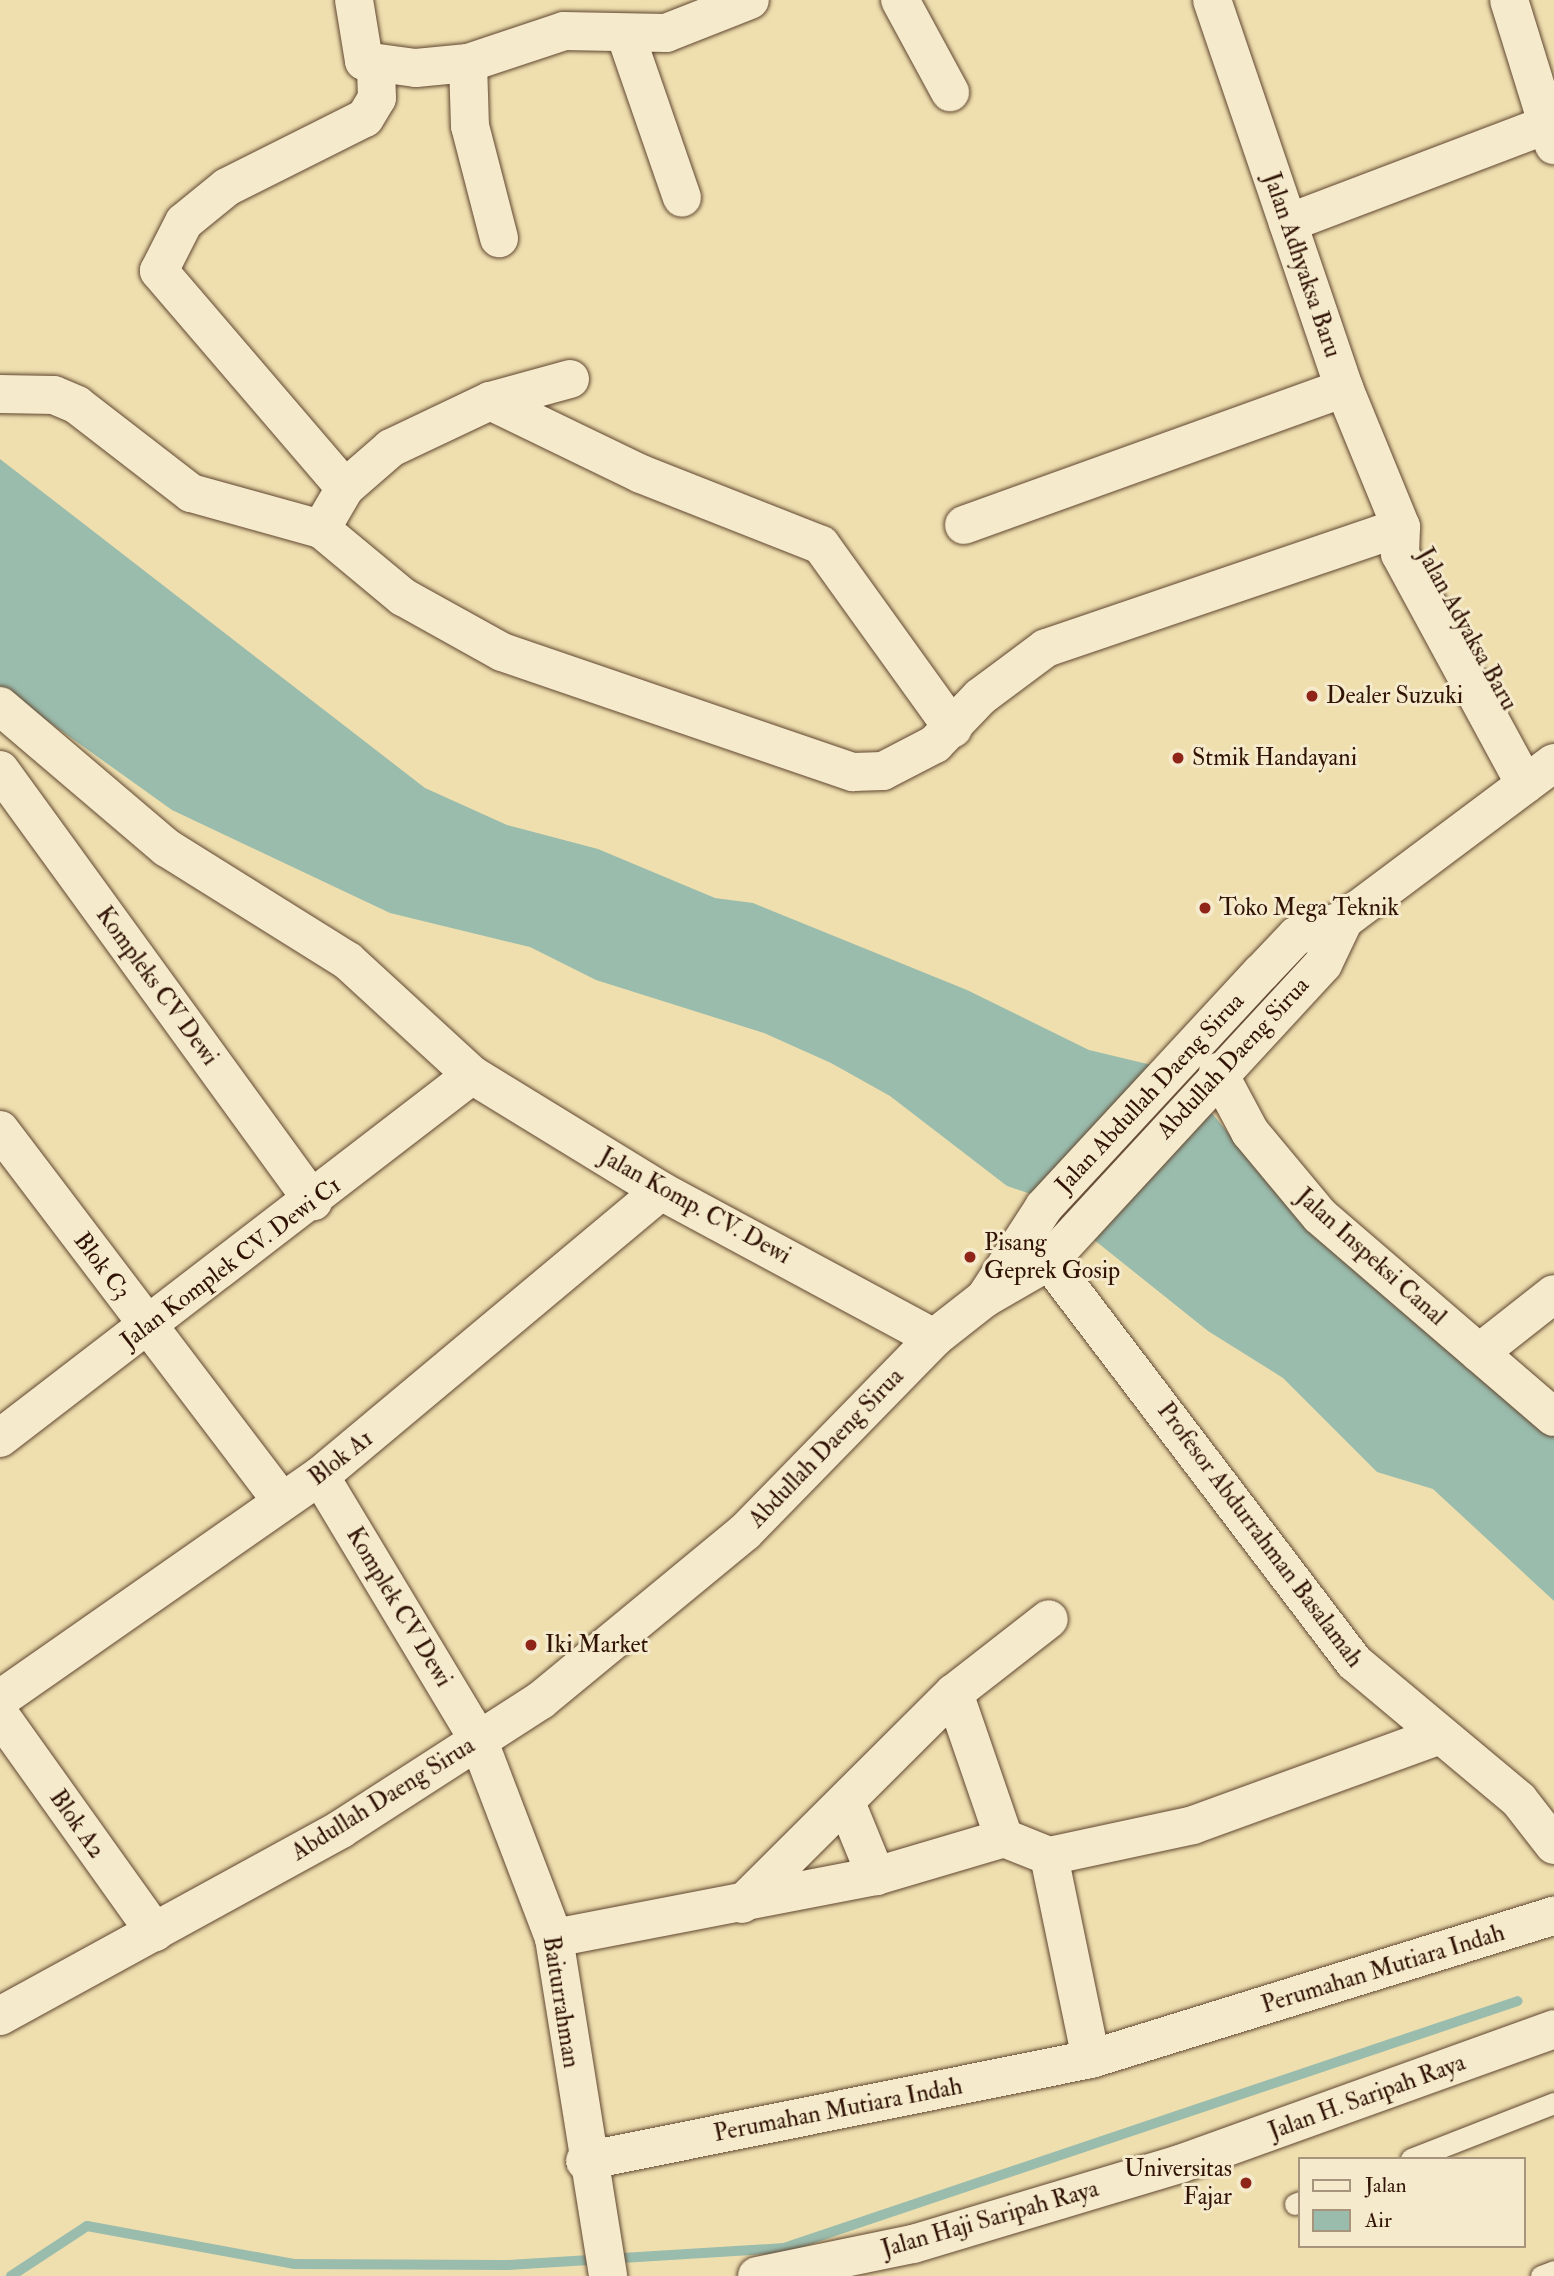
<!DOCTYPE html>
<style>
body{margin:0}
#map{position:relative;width:1554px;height:2276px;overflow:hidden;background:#efdfaf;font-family:"IM FELL Double Pica",serif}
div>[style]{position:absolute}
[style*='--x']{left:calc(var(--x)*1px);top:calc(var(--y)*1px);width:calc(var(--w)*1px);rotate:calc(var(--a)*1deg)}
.water>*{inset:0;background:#9abcad}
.stream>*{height:10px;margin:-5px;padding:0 5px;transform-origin:5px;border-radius:5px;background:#9abcad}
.roads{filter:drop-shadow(0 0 2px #604630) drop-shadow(0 0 2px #604630)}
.lane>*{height:21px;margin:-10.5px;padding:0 10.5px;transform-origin:10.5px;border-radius:10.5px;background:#f5eacb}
.street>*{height:38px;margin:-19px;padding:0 19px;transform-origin:19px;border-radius:19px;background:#f5eacb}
.secondary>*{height:38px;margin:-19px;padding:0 19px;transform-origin:19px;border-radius:19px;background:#f5eacb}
.dots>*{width:19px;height:19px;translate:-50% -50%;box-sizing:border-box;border:4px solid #f5eacb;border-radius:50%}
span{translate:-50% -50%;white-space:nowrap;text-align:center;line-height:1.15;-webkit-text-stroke:6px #f5eacb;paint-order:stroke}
.street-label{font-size:24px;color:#311306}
.poi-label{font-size:24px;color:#311306}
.left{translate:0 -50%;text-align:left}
.right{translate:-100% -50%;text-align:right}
.legend{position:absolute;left:1298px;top:2157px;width:228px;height:91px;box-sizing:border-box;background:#f5eacb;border:2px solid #a7947c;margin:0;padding:9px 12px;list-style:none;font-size:21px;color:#311306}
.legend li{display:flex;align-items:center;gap:14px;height:35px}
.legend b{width:35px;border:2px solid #a7947c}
</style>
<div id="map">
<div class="water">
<i style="clip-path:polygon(0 459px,425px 788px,507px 825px,598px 849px,715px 898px,753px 903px,967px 990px,1089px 1050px,1156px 1066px,1037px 1196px,1007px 1186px,890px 1096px,831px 1063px,764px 1033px,596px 980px,530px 947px,390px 913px,172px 810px,0 687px)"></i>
<i style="clip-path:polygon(1206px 1106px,1299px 1219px,1554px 1436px,1554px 1601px,1433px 1489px,1377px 1472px,1283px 1378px,1208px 1331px,1088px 1235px)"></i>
</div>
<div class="stream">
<i style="--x:11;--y:2276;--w:91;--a:-33.3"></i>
<i style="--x:87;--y:2226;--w:210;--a:10.4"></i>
<i style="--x:294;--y:2264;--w:213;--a:0.3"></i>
<i style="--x:507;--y:2265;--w:278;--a:-3.5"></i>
<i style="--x:784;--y:2248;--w:774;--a:-18.6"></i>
</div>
<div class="roads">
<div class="lane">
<i style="--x:1411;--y:2159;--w:154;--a:-21.4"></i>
<i style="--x:1295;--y:2204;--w:5;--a:-22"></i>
<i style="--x:1541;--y:2276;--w:14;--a:-21"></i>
</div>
<div class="street">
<i style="--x:354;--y:0;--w:62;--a:80.7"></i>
<i style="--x:364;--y:61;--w:52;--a:7.7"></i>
<i style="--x:416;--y:68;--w:52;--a:-5.5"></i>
<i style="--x:468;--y:63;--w:101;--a:-18.4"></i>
<i style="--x:564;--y:31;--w:102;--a:1.1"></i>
<i style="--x:666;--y:33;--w:90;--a:-21.4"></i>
<i style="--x:900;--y:0;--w:105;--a:61.5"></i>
<i style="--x:1509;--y:0;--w:152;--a:72.8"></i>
<i style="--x:626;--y:36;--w:171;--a:70.9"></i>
<i style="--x:468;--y:63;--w:63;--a:88.2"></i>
<i style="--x:470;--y:126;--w:116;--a:75.5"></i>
<i style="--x:1288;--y:223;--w:274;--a:-20.8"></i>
<i style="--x:570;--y:379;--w:83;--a:164.6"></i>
<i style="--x:490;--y:401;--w:110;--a:154.6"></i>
<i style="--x:391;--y:448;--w:61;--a:139"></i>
<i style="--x:345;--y:488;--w:48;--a:120.3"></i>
<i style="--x:321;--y:529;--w:107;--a:39.7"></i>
<i style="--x:403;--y:597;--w:113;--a:29.1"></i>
<i style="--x:502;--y:652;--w:371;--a:18.9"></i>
<i style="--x:853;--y:772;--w:30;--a:-2"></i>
<i style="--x:883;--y:771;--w:59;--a:-27.4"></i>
<i style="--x:935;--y:744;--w:65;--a:-46.2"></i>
<i style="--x:980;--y:697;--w:82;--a:-36.6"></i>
<i style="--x:1046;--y:648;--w:375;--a:-18.8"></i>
<i style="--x:0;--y:394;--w:54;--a:1.1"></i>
<i style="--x:54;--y:395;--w:25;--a:23"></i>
<i style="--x:77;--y:405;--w:144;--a:37.7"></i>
<i style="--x:191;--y:493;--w:135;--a:15.5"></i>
<i style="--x:490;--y:401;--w:168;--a:25.8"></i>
<i style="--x:641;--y:474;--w:193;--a:21.5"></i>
<i style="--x:821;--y:545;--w:226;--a:54.3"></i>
<i style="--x:345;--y:488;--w:286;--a:-130.6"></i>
<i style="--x:159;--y:271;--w:55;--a:-63"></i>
<i style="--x:184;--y:222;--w:55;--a:-39.1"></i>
<i style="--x:227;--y:187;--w:154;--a:-26.6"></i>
<i style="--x:365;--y:118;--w:23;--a:-59"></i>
<i style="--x:377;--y:98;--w:32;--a:-92"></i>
<i style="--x:964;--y:525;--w:404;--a:-19.8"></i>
<i style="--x:0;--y:706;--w:219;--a:40.4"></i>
<i style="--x:167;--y:848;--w:213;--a:32"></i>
<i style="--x:348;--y:961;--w:168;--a:42.6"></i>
<i style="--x:0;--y:770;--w:533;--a:54.01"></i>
<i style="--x:1218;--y:1072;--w:68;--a:61.9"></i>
<i style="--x:1250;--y:1132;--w:109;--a:50.2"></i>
<i style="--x:1320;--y:1216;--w:308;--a:40.7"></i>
<i style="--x:0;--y:1130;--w:466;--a:52.8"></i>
<i style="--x:1479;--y:1353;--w:95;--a:-38.2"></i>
<i style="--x:0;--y:1438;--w:595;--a:-37.56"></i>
<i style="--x:472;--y:1075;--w:222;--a:31.5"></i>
<i style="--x:661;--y:1191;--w:310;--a:28.3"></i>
<i style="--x:320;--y:1476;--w:307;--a:59"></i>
<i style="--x:478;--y:1739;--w:213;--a:69.1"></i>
<i style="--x:554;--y:1938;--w:342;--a:80.9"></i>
<i style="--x:954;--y:1693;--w:120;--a:-37.9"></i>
<i style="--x:0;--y:1699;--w:390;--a:-34.9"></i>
<i style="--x:320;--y:1476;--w:444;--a:-39.9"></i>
<i style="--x:0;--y:1715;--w:267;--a:54.5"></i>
<i style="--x:847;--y:1805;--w:77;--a:67.8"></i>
<i style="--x:1049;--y:1856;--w:147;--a:-12.1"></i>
<i style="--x:1193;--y:1825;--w:260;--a:-20"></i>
<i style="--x:742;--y:1904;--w:299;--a:-44.9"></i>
<i style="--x:954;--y:1693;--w:153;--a:71"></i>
<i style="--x:554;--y:1938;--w:328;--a:-10.9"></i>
<i style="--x:876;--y:1876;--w:134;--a:-16.5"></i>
<i style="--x:1004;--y:1838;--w:48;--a:21.8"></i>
<i style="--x:1049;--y:1856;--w:207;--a:78.3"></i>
<i style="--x:585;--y:2161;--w:516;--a:-11.4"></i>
<i style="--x:1091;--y:2059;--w:485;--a:-17.2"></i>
</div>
<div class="secondary">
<i style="--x:1212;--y:0;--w:410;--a:71.2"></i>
<i style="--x:1344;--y:388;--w:150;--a:67.7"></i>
<i style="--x:1401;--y:527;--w:27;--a:92"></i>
<i style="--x:1400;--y:554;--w:262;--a:61.5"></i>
<i style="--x:1049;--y:1261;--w:504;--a:52.74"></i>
<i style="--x:1354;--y:1662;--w:215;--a:39.9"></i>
<i style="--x:1519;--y:1800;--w:57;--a:52.1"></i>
<i style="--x:985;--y:1298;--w:108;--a:-57"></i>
<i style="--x:1044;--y:1207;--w:319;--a:-47.2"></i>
<i style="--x:1261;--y:973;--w:51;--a:-46.6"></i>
<i style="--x:1296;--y:936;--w:51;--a:-18.4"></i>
<i style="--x:0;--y:2016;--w:389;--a:-28.7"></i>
<i style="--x:341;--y:1829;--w:238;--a:-32.8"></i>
<i style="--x:541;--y:1700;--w:264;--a:-39.5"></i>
<i style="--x:745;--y:1532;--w:271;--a:-45.7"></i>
<i style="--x:934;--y:1338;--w:65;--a:-38.1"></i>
<i style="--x:985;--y:1298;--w:74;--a:-30"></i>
<i style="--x:1049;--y:1261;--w:404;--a:-47.3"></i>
<i style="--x:1323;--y:964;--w:49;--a:-64.5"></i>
<i style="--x:1344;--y:920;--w:262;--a:-36.8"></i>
<i style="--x:757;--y:2276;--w:159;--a:-11.6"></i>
<i style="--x:913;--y:2244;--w:279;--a:-16.7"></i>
<i style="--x:1180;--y:2164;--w:398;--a:-19.8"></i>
</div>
</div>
<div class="dots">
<i style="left:1312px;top:696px;background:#8f2418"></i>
<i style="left:1178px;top:758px;background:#8f2418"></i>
<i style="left:1205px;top:908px;background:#8f2418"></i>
<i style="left:970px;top:1257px;background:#8f2418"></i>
<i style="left:531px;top:1645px;background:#8f2418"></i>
<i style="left:1246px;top:2183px;background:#8f2418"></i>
</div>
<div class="street-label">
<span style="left:1302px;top:265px;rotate:71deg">Jalan Adhyaksa Baru</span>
<span style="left:1467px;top:629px;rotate:61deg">Jalan Adyaksa Baru</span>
<span style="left:157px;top:986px;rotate:54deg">Kompleks CV Dewi</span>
<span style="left:1233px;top:1058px;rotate:-47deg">Abdullah Daeng Sirua</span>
<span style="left:1150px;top:1093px;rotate:-47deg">Jalan Abdullah Daeng Sirua</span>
<span style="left:695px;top:1206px;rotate:29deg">Jalan Komp. CV. Dewi</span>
<span style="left:1371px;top:1257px;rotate:42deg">Jalan Inspeksi Canal</span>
<span style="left:231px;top:1263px;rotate:-37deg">Jalan Komplek CV. Dewi C1</span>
<span style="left:102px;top:1266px;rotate:53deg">Blok C3</span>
<span style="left:826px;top:1448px;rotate:-46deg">Abdullah Daeng Sirua</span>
<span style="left:341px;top:1458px;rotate:-38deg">Blok A1</span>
<span style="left:1260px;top:1535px;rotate:53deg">Profesor Abdurrahman Basalamah</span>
<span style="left:399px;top:1607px;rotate:59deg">Komplek CV Dewi</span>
<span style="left:383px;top:1799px;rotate:-32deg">Abdullah Daeng Sirua</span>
<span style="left:77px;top:1824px;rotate:55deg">Blok A2</span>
<span style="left:1383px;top:1969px;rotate:-17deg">Perumahan Mutiara Indah</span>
<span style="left:561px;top:2002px;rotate:81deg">Baiturrahman</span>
<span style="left:1367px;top:2097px;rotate:-20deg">Jalan H. Saripah Raya</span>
<span style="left:838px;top:2110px;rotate:-11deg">Perumahan Mutiara Indah</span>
<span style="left:990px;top:2219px;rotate:-16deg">Jalan Haji Saripah Raya</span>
</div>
<div class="poi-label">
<span class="left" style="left:1326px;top:696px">Dealer Suzuki</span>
<span class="left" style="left:1192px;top:758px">Stmik Handayani</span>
<span class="left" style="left:1219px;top:908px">Toko Mega Teknik</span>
<span class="left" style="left:984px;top:1257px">Pisang<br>Geprek Gosip</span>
<span class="left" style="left:545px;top:1645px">Iki Market</span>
<span class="right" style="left:1232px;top:2183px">Universitas<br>Fajar</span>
</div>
<ul class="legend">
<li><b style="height:9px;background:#f5eacb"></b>Jalan</li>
<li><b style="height:19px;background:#9abcad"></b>Air</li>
</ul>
</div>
